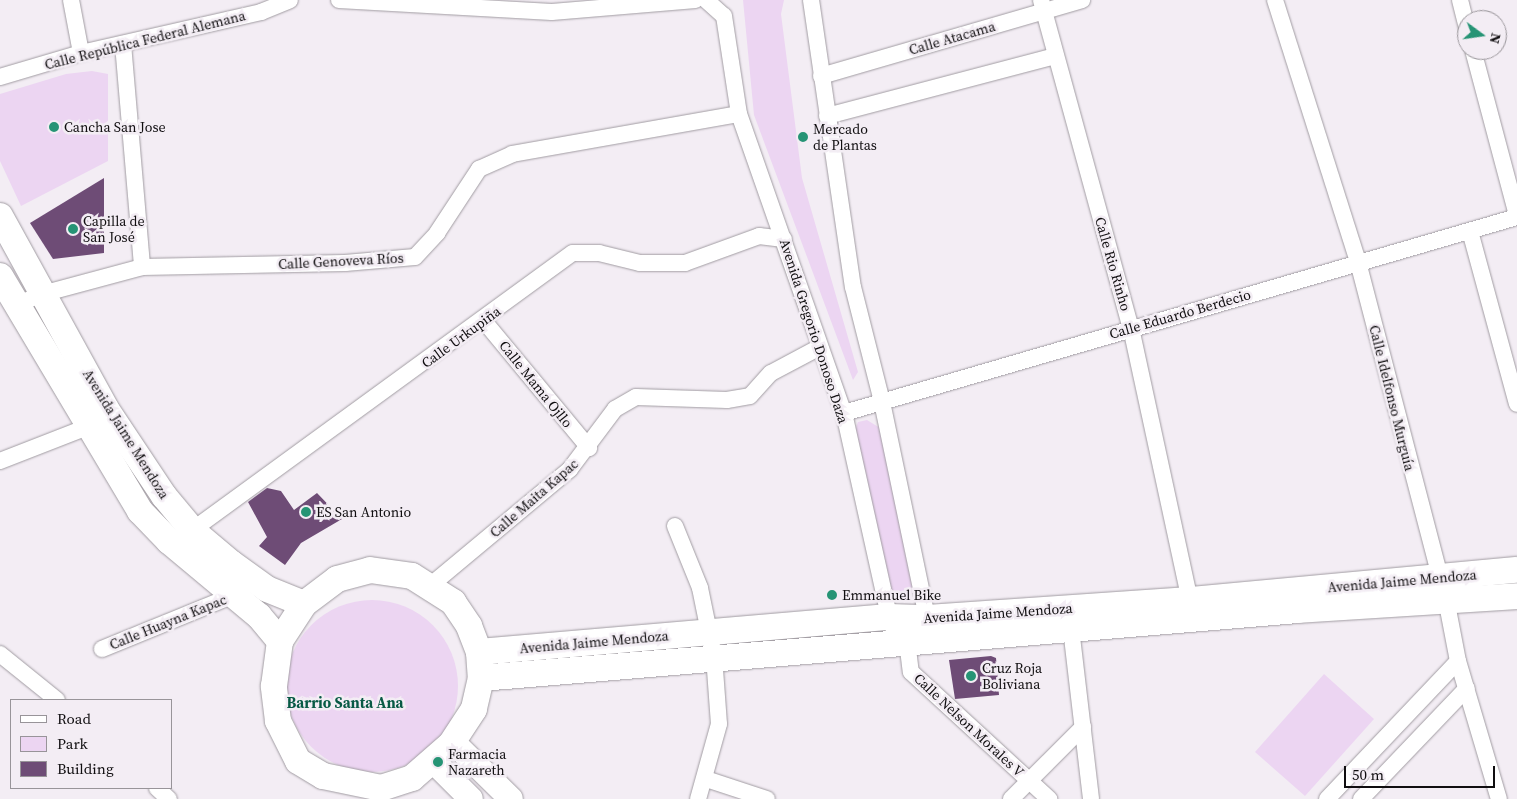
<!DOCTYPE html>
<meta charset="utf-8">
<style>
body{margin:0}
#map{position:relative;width:1517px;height:799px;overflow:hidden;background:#f3edf4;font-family:"Source Serif 4",serif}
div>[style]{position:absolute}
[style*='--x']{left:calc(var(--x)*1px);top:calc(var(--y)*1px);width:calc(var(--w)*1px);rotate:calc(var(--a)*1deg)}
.green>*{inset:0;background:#ecd5f2}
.round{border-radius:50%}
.building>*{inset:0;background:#6e4c76}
.roads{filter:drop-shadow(0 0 1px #a19ca2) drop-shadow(0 0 1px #a19ca2)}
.street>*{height:16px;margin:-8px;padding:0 8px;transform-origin:8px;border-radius:8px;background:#fff}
.secondary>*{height:24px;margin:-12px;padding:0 12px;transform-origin:12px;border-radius:12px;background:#fff}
.primary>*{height:26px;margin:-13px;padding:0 13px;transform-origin:13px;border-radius:13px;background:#fff}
.dots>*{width:14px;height:14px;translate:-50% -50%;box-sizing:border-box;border:2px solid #f3edf4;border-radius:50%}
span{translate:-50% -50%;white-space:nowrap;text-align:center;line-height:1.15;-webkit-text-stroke:5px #f3edf4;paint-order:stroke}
.street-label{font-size:14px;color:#100e10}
.poi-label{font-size:14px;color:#100e10}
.left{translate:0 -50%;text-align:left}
.neighbourhood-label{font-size:15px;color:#085a45;font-weight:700}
.legend{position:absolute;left:10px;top:699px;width:162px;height:90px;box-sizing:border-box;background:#f3edf4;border:1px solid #989499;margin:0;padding:6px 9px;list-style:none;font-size:15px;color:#100e10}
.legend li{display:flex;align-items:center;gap:10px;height:25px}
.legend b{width:25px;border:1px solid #989499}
.north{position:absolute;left:1457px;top:10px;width:50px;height:50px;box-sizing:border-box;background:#f3edf4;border:1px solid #989499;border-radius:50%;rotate:104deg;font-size:14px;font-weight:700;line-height:20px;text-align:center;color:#100e10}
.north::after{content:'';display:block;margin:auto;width:18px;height:22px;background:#269475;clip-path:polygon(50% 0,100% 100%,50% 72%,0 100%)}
.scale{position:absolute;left:1344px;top:766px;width:151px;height:22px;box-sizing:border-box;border:2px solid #100e10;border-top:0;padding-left:6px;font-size:15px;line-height:18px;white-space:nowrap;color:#100e10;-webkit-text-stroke:4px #f3edf4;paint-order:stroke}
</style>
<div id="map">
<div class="green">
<i style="clip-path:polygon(743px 0,784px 0,781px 14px,802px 178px,858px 372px,853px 380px,754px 115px)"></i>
<i style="clip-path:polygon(92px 71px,108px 74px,108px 161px,21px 206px,0 161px,0 94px,66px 74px)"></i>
<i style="clip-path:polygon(867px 420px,880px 428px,913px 591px,906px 598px,890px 595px,855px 430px,858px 422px)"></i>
<i class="round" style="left:286px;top:600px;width:172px;height:172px"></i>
<i style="clip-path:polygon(1324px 674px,1374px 719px,1305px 796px,1255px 752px)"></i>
</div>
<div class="building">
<i style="clip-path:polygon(104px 178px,104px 253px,53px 259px,30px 223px)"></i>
<i style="clip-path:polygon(267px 488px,281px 491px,294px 510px,317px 493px,342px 519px,301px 543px,285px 565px,259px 546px,267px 537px,248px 502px)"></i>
<i style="clip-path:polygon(991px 656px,996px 658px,999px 695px,955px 699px,949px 660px)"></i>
</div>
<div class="roads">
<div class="street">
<i style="--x:71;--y:0;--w:54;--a:79.3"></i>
<i style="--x:339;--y:0;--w:213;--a:3.2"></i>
<i style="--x:552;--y:12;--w:144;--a:-4.8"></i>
<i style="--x:706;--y:0;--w:24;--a:42"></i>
<i style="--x:724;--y:16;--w:99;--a:81.3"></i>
<i style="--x:739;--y:114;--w:317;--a:70.7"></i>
<i style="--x:844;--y:413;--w:217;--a:77.5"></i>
<i style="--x:811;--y:0;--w:290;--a:81.7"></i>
<i style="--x:853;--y:287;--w:119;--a:75.8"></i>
<i style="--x:882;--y:402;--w:229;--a:78.2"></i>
<i style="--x:1041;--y:0;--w:340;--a:74.7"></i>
<i style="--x:1131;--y:328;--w:288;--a:77.8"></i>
<i style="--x:1275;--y:0;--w:275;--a:72.4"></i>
<i style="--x:1358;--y:262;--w:353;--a:75.4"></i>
<i style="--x:1447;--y:604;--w:58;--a:79.1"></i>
<i style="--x:1458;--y:661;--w:144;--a:73.5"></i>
<i style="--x:1460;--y:0;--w:29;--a:76"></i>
<i style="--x:123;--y:44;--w:224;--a:85.1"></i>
<i style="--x:1473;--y:50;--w:171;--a:75.1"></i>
<i style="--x:821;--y:76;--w:272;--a:-16.2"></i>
<i style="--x:0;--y:77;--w:84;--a:-16.5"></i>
<i style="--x:81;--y:53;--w:185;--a:-12.8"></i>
<i style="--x:261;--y:12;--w:31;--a:-22"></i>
<i style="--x:827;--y:116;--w:236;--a:-14.7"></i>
<i style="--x:1470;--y:231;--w:179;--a:74.8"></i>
<i style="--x:16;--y:305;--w:28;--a:-23"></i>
<i style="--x:42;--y:294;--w:104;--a:-15.1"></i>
<i style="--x:142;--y:267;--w:203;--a:-1.1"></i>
<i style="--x:345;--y:263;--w:70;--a:-4.9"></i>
<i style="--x:415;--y:257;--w:33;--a:-47"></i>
<i style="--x:437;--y:233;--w:77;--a:-56.7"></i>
<i style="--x:479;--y:169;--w:36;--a:-24"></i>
<i style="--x:512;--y:154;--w:230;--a:-10"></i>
<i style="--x:484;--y:321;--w:165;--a:50.4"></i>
<i style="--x:844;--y:413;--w:701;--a:-16.24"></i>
<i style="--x:0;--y:461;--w:93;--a:-21.3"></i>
<i style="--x:87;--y:427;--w:12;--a:-42"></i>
<i style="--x:675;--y:526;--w:67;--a:68"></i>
<i style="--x:700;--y:588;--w:69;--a:78.4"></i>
<i style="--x:714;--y:656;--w:68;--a:85.8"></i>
<i style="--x:719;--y:724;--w:78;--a:105.6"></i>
<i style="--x:187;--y:534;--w:477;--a:-36.1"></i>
<i style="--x:573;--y:253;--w:26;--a:0"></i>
<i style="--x:599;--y:253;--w:42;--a:13.7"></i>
<i style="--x:640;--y:263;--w:45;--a:0"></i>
<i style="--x:685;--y:263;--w:79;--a:-20"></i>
<i style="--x:759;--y:236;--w:25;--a:7"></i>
<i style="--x:431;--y:585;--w:181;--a:-39.8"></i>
<i style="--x:570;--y:469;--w:75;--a:-53.1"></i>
<i style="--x:615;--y:409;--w:24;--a:-30"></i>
<i style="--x:636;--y:397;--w:91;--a:1.9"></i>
<i style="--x:727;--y:400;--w:23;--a:-10"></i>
<i style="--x:750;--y:396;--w:31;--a:-48"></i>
<i style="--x:771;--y:373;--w:53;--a:-28"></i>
<i style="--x:1070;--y:620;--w:180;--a:83.3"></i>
<i style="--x:907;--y:641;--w:31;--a:83"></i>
<i style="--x:911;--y:672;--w:188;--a:42.6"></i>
<i style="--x:102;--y:649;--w:143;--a:-22.2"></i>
<i style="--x:0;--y:654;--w:73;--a:38.9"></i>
<i style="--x:706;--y:779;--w:64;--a:18.2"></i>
<i style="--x:157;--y:788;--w:16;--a:43"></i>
<i style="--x:1011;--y:799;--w:102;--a:-45"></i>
<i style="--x:1327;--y:799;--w:190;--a:-46.5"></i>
<i style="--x:1361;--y:799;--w:153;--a:-46.3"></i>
</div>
<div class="secondary">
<i style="--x:453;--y:742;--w:81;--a:44.5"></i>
<i style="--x:434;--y:762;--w:52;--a:45"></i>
</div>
<div class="primary">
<i style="--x:0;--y:216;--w:220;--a:61.2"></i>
<i style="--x:106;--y:409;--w:105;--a:56.3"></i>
<i style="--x:164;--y:496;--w:47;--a:50.2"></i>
<i style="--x:194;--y:532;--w:48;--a:40"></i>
<i style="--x:231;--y:563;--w:44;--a:35.8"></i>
<i style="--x:267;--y:589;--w:40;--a:22"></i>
<i style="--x:0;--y:276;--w:274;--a:59.2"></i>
<i style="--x:140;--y:511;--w:42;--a:46"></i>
<i style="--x:169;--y:541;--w:117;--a:39.8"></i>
<i style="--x:259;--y:616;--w:33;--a:50"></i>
<i style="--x:370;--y:570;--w:42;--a:8.1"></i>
<i style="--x:412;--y:576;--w:49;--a:32.4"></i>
<i style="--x:453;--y:602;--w:29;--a:56"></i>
<i style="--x:469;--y:626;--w:28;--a:69"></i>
<i style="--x:479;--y:652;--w:26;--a:86"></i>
<i style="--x:481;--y:678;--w:32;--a:103"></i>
<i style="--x:474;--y:709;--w:42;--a:123.3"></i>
<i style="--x:451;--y:744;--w:52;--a:138.9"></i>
<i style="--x:412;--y:778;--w:33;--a:162"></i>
<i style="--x:381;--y:788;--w:59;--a:-168.3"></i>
<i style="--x:323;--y:776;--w:29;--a:-149"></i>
<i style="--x:298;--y:761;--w:45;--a:-116.6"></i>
<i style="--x:278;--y:721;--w:35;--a:-97"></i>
<i style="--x:274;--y:686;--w:45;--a:-82.4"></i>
<i style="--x:280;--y:641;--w:44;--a:-57"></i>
<i style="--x:304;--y:604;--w:41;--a:-37.1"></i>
<i style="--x:337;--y:579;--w:34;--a:-15"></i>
<i style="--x:479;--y:652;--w:411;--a:-4.9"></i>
<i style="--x:889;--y:617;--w:37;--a:2"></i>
<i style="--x:926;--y:618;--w:266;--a:-3.9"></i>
<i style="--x:1191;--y:600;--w:327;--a:-5.3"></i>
<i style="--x:481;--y:678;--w:819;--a:-4.76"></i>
<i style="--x:1297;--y:610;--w:220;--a:-3.6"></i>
</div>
</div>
<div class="dots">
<i style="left:54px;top:127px;background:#269475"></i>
<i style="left:803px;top:137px;background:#269475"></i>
<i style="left:73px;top:229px;background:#269475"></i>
<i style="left:306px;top:512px;background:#269475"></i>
<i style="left:832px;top:595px;background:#269475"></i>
<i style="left:971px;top:676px;background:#269475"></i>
<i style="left:438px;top:762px;background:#269475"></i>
</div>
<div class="street-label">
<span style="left:952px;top:38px;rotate:-16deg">Calle Atacama</span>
<span style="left:145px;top:40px;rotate:-14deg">Calle República Federal Alemana</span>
<span style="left:341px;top:261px;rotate:-3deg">Calle Genoveva Ríos</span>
<span style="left:1113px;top:264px;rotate:74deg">Calle Rio Rinho</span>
<span style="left:1180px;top:314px;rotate:-16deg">Calle Eduardo Berdecio</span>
<span style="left:814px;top:331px;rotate:72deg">Avenida Gregorio Donoso Daza</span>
<span style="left:461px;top:337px;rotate:-36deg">Calle Urkupiña</span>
<span style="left:536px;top:384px;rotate:51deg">Calle Mama Ojllo</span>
<span style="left:1392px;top:398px;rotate:76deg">Calle Idelfonso Murguía</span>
<span style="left:126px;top:434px;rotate:58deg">Avenida Jaime Mendoza</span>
<span style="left:534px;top:498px;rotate:-41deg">Calle Maita Kapac</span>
<span style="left:1402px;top:581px;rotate:-5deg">Avenida Jaime Mendoza</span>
<span style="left:998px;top:613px;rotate:-4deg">Avenida Jaime Mendoza</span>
<span style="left:168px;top:622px;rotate:-22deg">Calle Huayna Kapac</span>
<span style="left:594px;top:642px;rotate:-5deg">Avenida Jaime Mendoza</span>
<span style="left:969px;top:725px;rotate:43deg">Calle Nelson Morales V</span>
</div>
<div class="poi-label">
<span class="left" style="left:64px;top:127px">Cancha San Jose</span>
<span class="left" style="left:813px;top:137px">Mercado<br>de Plantas</span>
<span class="left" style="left:83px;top:229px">Capilla de<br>San José</span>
<span class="left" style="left:316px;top:512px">ES San Antonio</span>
<span class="left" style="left:842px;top:595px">Emmanuel Bike</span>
<span class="left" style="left:982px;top:676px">Cruz Roja<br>Boliviana</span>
<span class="left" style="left:448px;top:762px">Farmacia<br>Nazareth</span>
</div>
<div class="neighbourhood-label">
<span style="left:345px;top:703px">Barrio Santa Ana</span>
</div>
<ul class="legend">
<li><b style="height:6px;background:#fff"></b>Road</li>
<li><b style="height:14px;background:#ecd5f2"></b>Park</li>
<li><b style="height:14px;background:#6e4c76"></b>Building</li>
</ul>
<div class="north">N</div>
<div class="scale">50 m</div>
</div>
